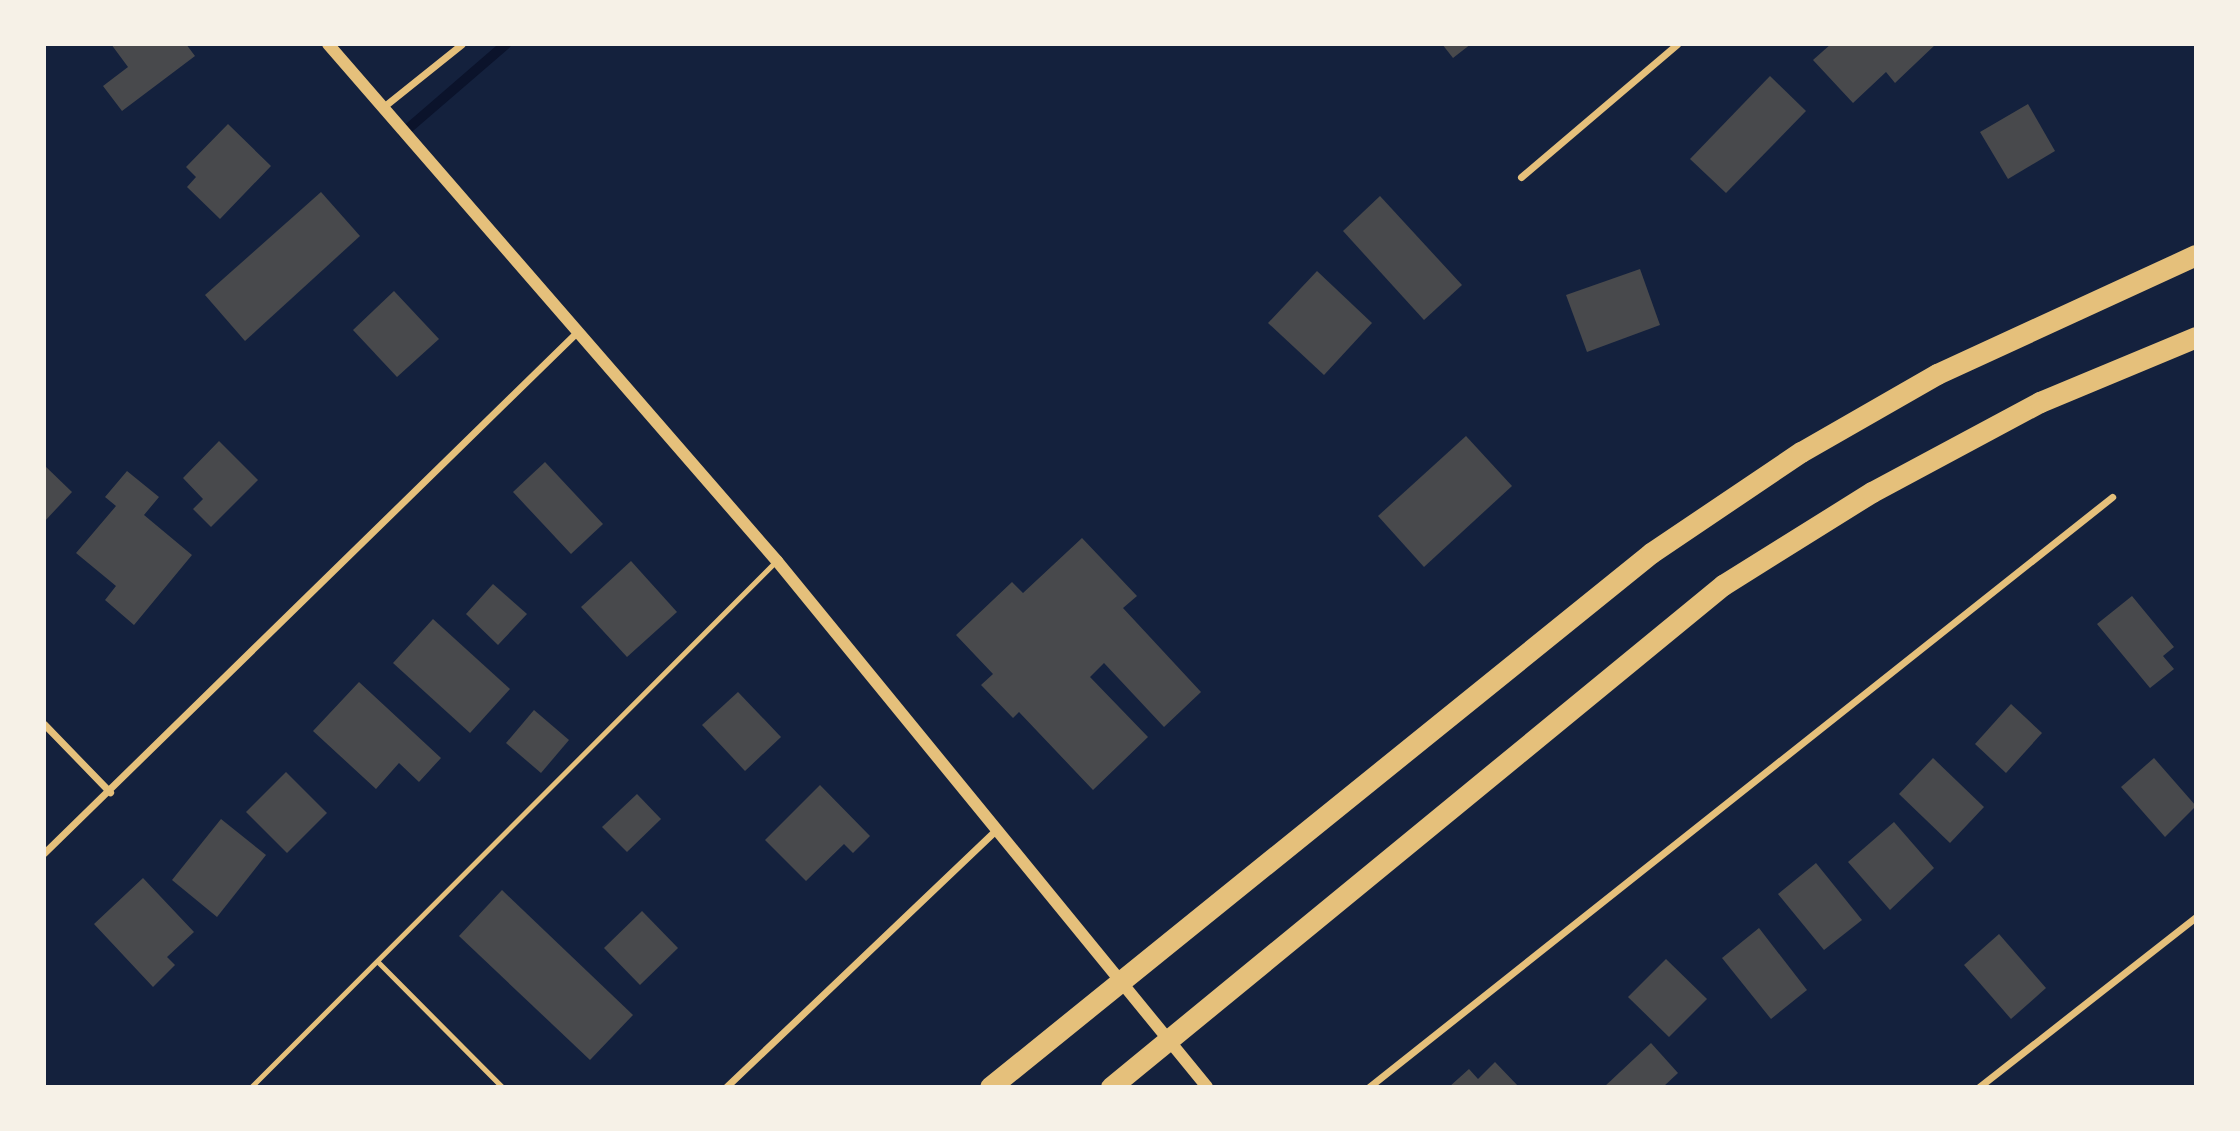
<!DOCTYPE html>
<style>
body{margin:0}
#map{position:relative;width:2240px;height:1131px;overflow:hidden;background:#14213d;font-family:"Roboto Condensed",sans-serif}
div>[style]{position:absolute}
[style*='--x']{left:calc(var(--x)*1px);top:calc(var(--y)*1px);width:calc(var(--w)*1px);rotate:calc(var(--a)*1deg)}
.stream>*{height:10px;margin:-5px;padding:0 5px;transform-origin:5px;border-radius:5px;background:#0b132b}
.building>*{inset:0;background:#48494c}
.service>*{height:5px;margin:-2.5px;padding:0 2.5px;transform-origin:2.5px;border-radius:2.5px;background:#e5c07b}
.minor>*{height:7px;margin:-3.5px;padding:0 3.5px;transform-origin:3.5px;border-radius:3.5px;background:#e5c07b}
.tertiary>*{height:12px;margin:-6px;padding:0 6px;transform-origin:6px;border-radius:6px;background:#e5c07b}
.motorway>*{height:21px;margin:-10.5px;padding:0 10.5px;transform-origin:10.5px;border-radius:10.5px;background:#e5c07b}
span{translate:-50% -50%;white-space:nowrap;text-align:center;line-height:1.15;-webkit-text-stroke:7px #f6f1e7;paint-order:stroke}
.frame{position:absolute;inset:0;border:46px solid #f6f1e7;pointer-events:none}
</style>
<div id="map">
<div class="stream">
<i style="--x:403;--y:133;--w:136;--a:-40.8"></i>
</div>
<div class="building">
<i style="clip-path:polygon(111px 44px,186px 44px,195px 56px,122px 111px,103px 86px,128px 67px)"></i>
<i style="clip-path:polygon(1442px 44px,1471px 44px,1453px 58px)"></i>
<i style="clip-path:polygon(1831px 44px,1936px 44px,1895px 83px,1886px 72px,1853px 103px,1813px 60px)"></i>
<i style="clip-path:polygon(1770px 76px,1806px 111px,1726px 193px,1690px 159px)"></i>
<i style="clip-path:polygon(2028px 104px,2055px 151px,2008px 179px,1980px 132px)"></i>
<i style="clip-path:polygon(228px 124px,271px 166px,220px 219px,187px 187px,196px 177px,186px 167px)"></i>
<i style="clip-path:polygon(321px 192px,360px 236px,245px 341px,205px 295px)"></i>
<i style="clip-path:polygon(1380px 196px,1462px 285px,1424px 320px,1343px 231px)"></i>
<i style="clip-path:polygon(1640px 269px,1660px 325px,1587px 352px,1566px 295px)"></i>
<i style="clip-path:polygon(1317px 271px,1372px 323px,1324px 375px,1268px 323px)"></i>
<i style="clip-path:polygon(394px 291px,439px 339px,397px 377px,353px 330px)"></i>
<i style="clip-path:polygon(1466px 436px,1512px 486px,1424px 567px,1378px 516px)"></i>
<i style="clip-path:polygon(219px 441px,258px 480px,211px 527px,193px 509px,203px 499px,183px 478px)"></i>
<i style="clip-path:polygon(545px 462px,603px 524px,571px 554px,513px 492px)"></i>
<i style="clip-path:polygon(44px 465px,72px 492px,44px 522px)"></i>
<i style="clip-path:polygon(127px 471px,159px 497px,144px 515px,192px 555px,134px 625px,105px 600px,116px 586px,76px 553px,116px 506px,105px 497px)"></i>
<i style="clip-path:polygon(1082px 538px,1137px 596px,1123px 608px,1201px 692px,1164px 727px,1104px 663px,1090px 677px,1148px 737px,1093px 790px,1019px 712px,1013px 718px,981px 685px,993px 674px,956px 635px,1012px 582px,1023px 593px)"></i>
<i style="clip-path:polygon(631px 561px,677px 612px,627px 657px,581px 607px)"></i>
<i style="clip-path:polygon(493px 584px,527px 614px,498px 645px,466px 614px)"></i>
<i style="clip-path:polygon(2132px 596px,2174px 647px,2163px 656px,2174px 669px,2150px 688px,2097px 624px)"></i>
<i style="clip-path:polygon(433px 619px,510px 689px,470px 733px,393px 663px)"></i>
<i style="clip-path:polygon(359px 682px,441px 758px,419px 782px,399px 763px,376px 789px,313px 731px)"></i>
<i style="clip-path:polygon(738px 692px,781px 737px,745px 771px,702px 725px)"></i>
<i style="clip-path:polygon(2011px 704px,2042px 733px,2006px 773px,1975px 744px)"></i>
<i style="clip-path:polygon(534px 710px,569px 740px,541px 773px,506px 743px)"></i>
<i style="clip-path:polygon(1933px 758px,1984px 807px,1950px 843px,1899px 794px)"></i>
<i style="clip-path:polygon(2154px 758px,2196px 806px,2165px 837px,2121px 787px)"></i>
<i style="clip-path:polygon(286px 772px,327px 813px,287px 853px,246px 812px)"></i>
<i style="clip-path:polygon(820px 785px,870px 836px,853px 853px,844px 844px,806px 881px,765px 840px)"></i>
<i style="clip-path:polygon(637px 794px,661px 819px,627px 852px,602px 827px)"></i>
<i style="clip-path:polygon(221px 819px,266px 855px,217px 917px,172px 880px)"></i>
<i style="clip-path:polygon(1894px 822px,1934px 868px,1890px 910px,1848px 862px)"></i>
<i style="clip-path:polygon(1816px 863px,1862px 920px,1824px 950px,1778px 894px)"></i>
<i style="clip-path:polygon(143px 878px,194px 932px,167px 957px,175px 965px,153px 987px,94px 924px)"></i>
<i style="clip-path:polygon(502px 890px,633px 1015px,590px 1060px,459px 936px)"></i>
<i style="clip-path:polygon(642px 911px,678px 948px,640px 985px,604px 948px)"></i>
<i style="clip-path:polygon(1759px 928px,1807px 990px,1771px 1019px,1722px 958px)"></i>
<i style="clip-path:polygon(1999px 934px,2046px 988px,2011px 1019px,1964px 965px)"></i>
<i style="clip-path:polygon(1666px 959px,1707px 999px,1669px 1037px,1628px 997px)"></i>
<i style="clip-path:polygon(1651px 1043px,1678px 1073px,1663px 1087px,1604px 1087px)"></i>
<i style="clip-path:polygon(1495px 1062px,1519px 1087px,1449px 1087px,1469px 1069px,1478px 1079px)"></i>
</div>
<div class="service">
<i style="--x:378;--y:962;--w:176;--a:45.2"></i>
<i style="--x:251;--y:1087;--w:742;--a:-45.05"></i>
</div>
<div class="minor">
<i style="--x:382;--y:108;--w:102;--a:-38.7"></i>
<i style="--x:1521;--y:177;--w:205;--a:-40.4"></i>
<i style="--x:44;--y:724;--w:95;--a:45.9"></i>
<i style="--x:44;--y:853;--w:745;--a:-44.35"></i>
<i style="--x:726;--y:1087;--w:371;--a:-43.6"></i>
<i style="--x:1369;--y:1087;--w:949;--a:-38.45"></i>
<i style="--x:1979;--y:1087;--w:276;--a:-38.1"></i>
</div>
<div class="tertiary">
<i style="--x:328;--y:44;--w:685;--a:49.03"></i>
<i style="--x:777;--y:561;--w:679;--a:50.73"></i>
</div>
<div class="motorway">
<i style="--x:990;--y:1087;--w:850;--a:-38.93"></i>
<i style="--x:1651;--y:553;--w:181;--a:-34"></i>
<i style="--x:1801;--y:452;--w:157;--a:-29.8"></i>
<i style="--x:1937;--y:374;--w:285;--a:-24.7"></i>
<i style="--x:1111;--y:1087;--w:792;--a:-39.36"></i>
<i style="--x:1723;--y:585;--w:176;--a:-32"></i>
<i style="--x:1872;--y:492;--w:191;--a:-28.2"></i>
<i style="--x:2040;--y:402;--w:169;--a:-22.6"></i>
</div>
<div class="frame"></div>
</div>
